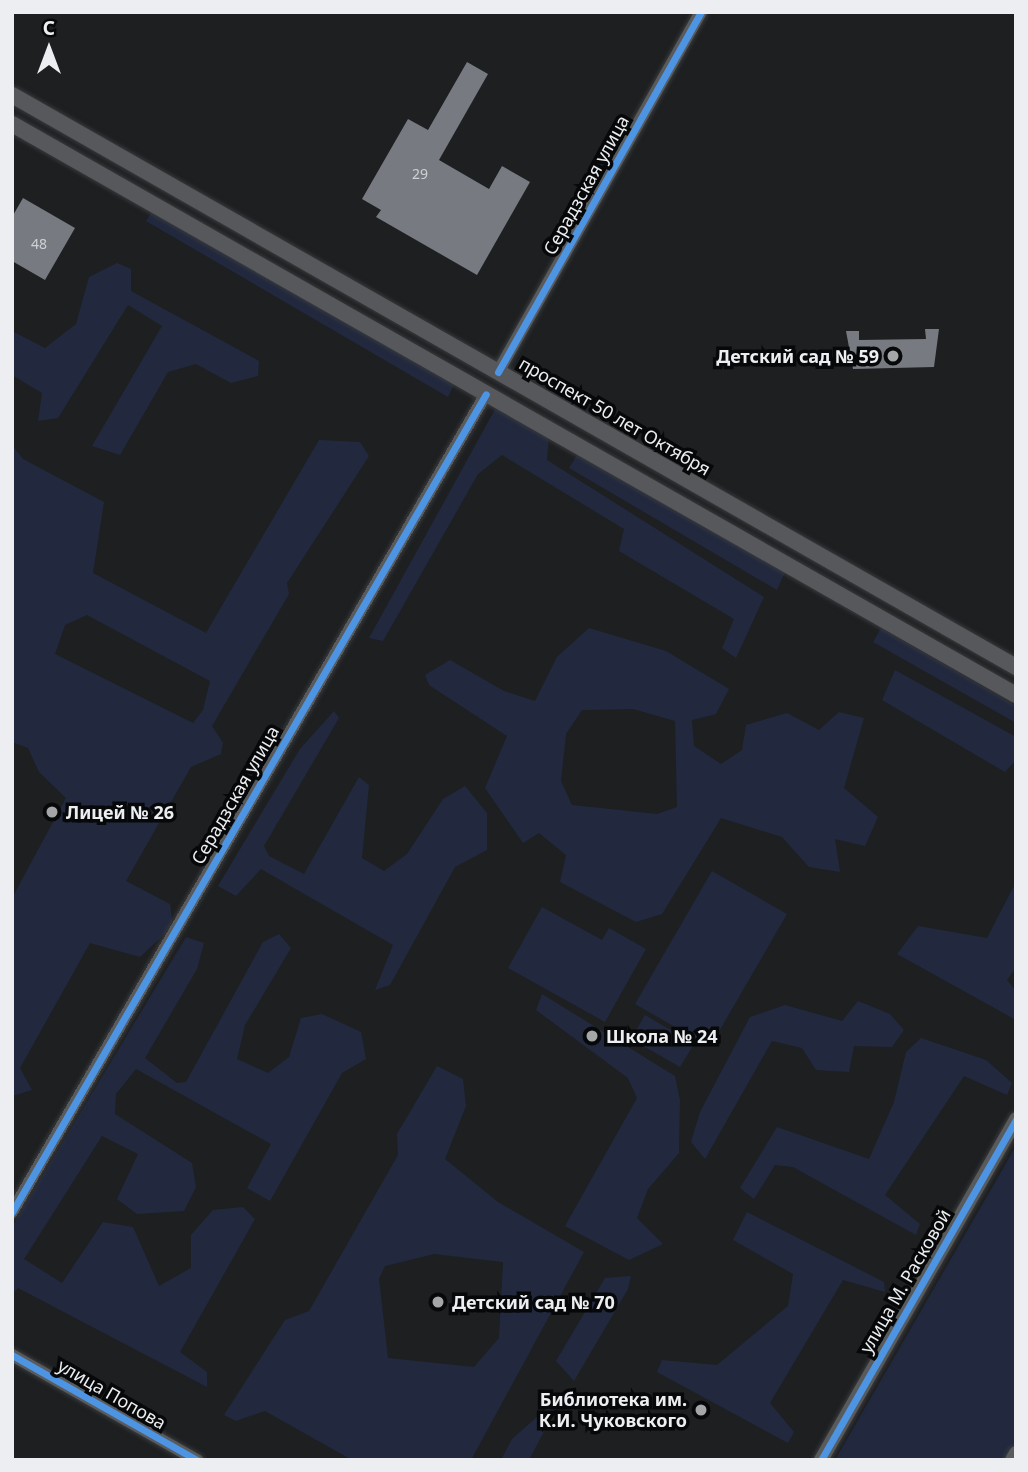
<!DOCTYPE html>
<meta charset="utf-8">
<style>
body{margin:0}
#map{position:relative;width:1028px;height:1472px;overflow:hidden;background:#1d1f21;font-family:"Noto Sans",sans-serif}
div>[style]{position:absolute}
[style*='--x']{left:calc(var(--x)*1px);top:calc(var(--y)*1px);width:calc(var(--w)*1px);rotate:calc(var(--a)*1deg)}
.green>*{inset:0;background:#22293f}
.building>*{inset:0;background:#777a81}
.roads{filter:drop-shadow(0 0 2px #393a3c) drop-shadow(0 0 2px #393a3c)}
.minor>*{height:12px;margin:-6px;padding:0 6px;transform-origin:6px;border-radius:6px;background:#585a5c}
.tertiary>*{height:14px;margin:-7px;padding:0 7px;transform-origin:7px;border-radius:7px;background:#585a5c}
.secondary>*{height:16px;margin:-8px;padding:0 8px;transform-origin:8px;border-radius:8px;background:#57585c}
.cycleway>*{height:7px;margin:-3.5px;padding:0 3.5px;transform-origin:3.5px;border-radius:3.5px;background:#4d94e3}
.dots>*{width:19px;height:19px;translate:-50% -50%;box-sizing:border-box;border:4px solid #070809;border-radius:50%}
span{translate:-50% -50%;white-space:nowrap;text-align:center;line-height:1.15;-webkit-text-stroke:7px #070809;paint-order:stroke}
.number-label{font-size:14px;color:#d0d1d5}
.number-label span{-webkit-text-stroke-width:0}
.street-label{font-size:18px;color:#edeef1}
.poi-label{font-size:18px;color:#edeef1;font-weight:700}
.right{translate:-100% -50%;text-align:right}
.left{translate:0 -50%;text-align:left}
.frame{position:absolute;inset:0;border:14px solid #edeef1;pointer-events:none}
.north{position:absolute;left:14px;top:14px;width:70px;height:70px;-webkit-text-stroke:5px #070809;paint-order:stroke;rotate:0deg;font-size:19px;font-weight:700;line-height:28px;text-align:center;color:#edeef1}
.north::after{content:'';display:block;margin:auto;width:24px;height:32px;background:#edeef1;clip-path:polygon(50% 0,100% 100%,50% 72%,0 100%)}
</style>
<div id="map">
<div class="green">
<i style="clip-path:polygon(153px 210px,454px 385px,448px 397px,146px 221px)"></i>
<i style="clip-path:polygon(117px 263px,131px 269px,131px 291px,259px 361px,258px 376px,231px 383px,196px 364px,168px 372px,120px 455px,92px 446px,162px 326px,128px 305px,58px 418px,38px 421px,42px 393px,12px 375px,12px 331px,45px 348px,76px 324px,89px 277px)"></i>
<i style="clip-path:polygon(497px 406px,549px 436px,547px 460px,764px 597px,736px 658px,722px 648px,734px 619px,619px 551px,624px 529px,502px 455px,478px 474px,383px 641px,369px 638px)"></i>
<i style="clip-path:polygon(evenodd,319px 440px,360px 442px,369px 456px,287px 583px,289px 594px,212px 726px,223px 743px,221px 754px,191px 767px,126px 881px,170px 904px,173px 926px,140px 957px,90px 943px,20px 1068px,32px 1090px,12px 1096px,12px 898px,66px 798px,39px 772px,28px 748px,12px 742px,12px 445px,23px 459px,104px 502px,93px 573px,206px 633px,319px 440px,87px 615px,210px 681px,203px 710px,193px 723px,55px 654px,65px 625px,87px 615px)"></i>
<i style="clip-path:polygon(579px 452px,785px 572px,777px 590px,569px 468px)"></i>
<i style="clip-path:polygon(evenodd,589px 628px,666px 651px,729px 689px,716px 714px,692px 720px,694px 746px,721px 764px,742px 750px,746px 725px,787px 713px,819px 730px,839px 712px,864px 718px,844px 788px,878px 817px,865px 846px,835px 839px,840px 872px,809px 867px,782px 837px,721px 818px,662px 914px,636px 922px,560px 882px,566px 855px,539px 833px,523px 843px,485px 788px,507px 736px,429px 685px,425px 675px,450px 660px,504px 691px,535px 701px,557px 657px,589px 628px,633px 709px,675px 721px,677px 807px,657px 814px,572px 805px,561px 781px,566px 734px,582px 710px,633px 709px)"></i>
<i style="clip-path:polygon(881px 628px,1016px 706px,1016px 723px,873px 642px)"></i>
<i style="clip-path:polygon(895px 670px,1016px 737px,1016px 760px,1005px 772px,882px 700px)"></i>
<i style="clip-path:polygon(334px 711px,339px 718px,264px 846px,269px 856px,304px 874px,359px 777px,369px 785px,362px 858px,384px 871px,407px 854px,443px 799px,465px 786px,487px 813px,487px 850px,455px 867px,390px 985px,375px 990px,393px 945px,261px 869px,236px 896px,218px 886px,300px 749px)"></i>
<i style="clip-path:polygon(712px 871px,787px 914px,710px 1047px,635px 1004px)"></i>
<i style="clip-path:polygon(1016px 882px,1016px 967px,1007px 980px,1016px 991px,1016px 1020px,897px 954px,918px 926px,987px 938px)"></i>
<i style="clip-path:polygon(542px 907px,602px 940px,609px 928px,646px 949px,605px 1022px,508px 968px)"></i>
<i style="clip-path:polygon(279px 934px,291px 948px,245px 1025px,237px 1059px,268px 1073px,289px 1057px,301px 1018px,322px 1014px,361px 1032px,366px 1059px,342px 1073px,270px 1201px,247px 1188px,271px 1144px,136px 1069px,116px 1094px,115px 1114px,192px 1163px,196px 1187px,184px 1211px,137px 1214px,117px 1199px,138px 1154px,102px 1136px,24px 1259px,62px 1283px,103px 1222px,133px 1227px,159px 1286px,191px 1268px,191px 1235px,213px 1210px,243px 1207px,255px 1219px,180px 1352px,207px 1372px,207px 1387px,18px 1288px,12px 1294px,12px 1227px,186px 937px,204px 943px,197px 969px,145px 1058px,177px 1083px,186px 1082px,263px 942px)"></i>
<i style="clip-path:polygon(542px 994px,675px 1076px,680px 1100px,679px 1153px,648px 1189px,637px 1218px,663px 1244px,629px 1260px,565px 1226px,637px 1098px,628px 1078px,536px 1010px)"></i>
<i style="clip-path:polygon(858px 1001px,890px 1014px,904px 1030px,892px 1047px,854px 1046px,849px 1072px,816px 1070px,802px 1048px,772px 1041px,705px 1159px,691px 1142px,700px 1112px,750px 1017px,785px 1005px,842px 1021px)"></i>
<i style="clip-path:polygon(645px 1015px,694px 1044px,680px 1067px,631px 1039px)"></i>
<i style="clip-path:polygon(921px 1038px,986px 1060px,1012px 1083px,1007px 1095px,964px 1076px,885px 1195px,920px 1224px,916px 1235px,793px 1167px,775px 1165px,754px 1199px,740px 1188px,777px 1127px,869px 1159px,894px 1102px,906px 1052px)"></i>
<i style="clip-path:polygon(evenodd,437px 1066px,463px 1079px,466px 1106px,445px 1159px,498px 1202px,584px 1252px,471px 1460px,352px 1460px,265px 1411px,236px 1421px,224px 1415px,285px 1320px,309px 1311px,398px 1155px,397px 1134px,437px 1066px,434px 1254px,503px 1262px,499px 1338px,474px 1367px,388px 1358px,379px 1279px,385px 1266px,434px 1254px)"></i>
<i style="clip-path:polygon(1016px 1146px,1016px 1441px,1005px 1460px,835px 1460px)"></i>
<i style="clip-path:polygon(747px 1212px,884px 1282px,885px 1292px,843px 1280px,770px 1403px,794px 1432px,788px 1443px,657px 1372px,662px 1360px,717px 1365px,788px 1306px,793px 1274px,733px 1240px)"></i>
<i style="clip-path:polygon(631px 1276px,628px 1289px,574px 1381px,556px 1361px,605px 1278px)"></i>
<i style="clip-path:polygon(557px 1407px,529px 1460px,501px 1460px,512px 1439px,547px 1408px)"></i>
</div>
<div class="building">
<i style="clip-path:polygon(467px 62px,488px 74px,439px 160px,489px 189px,502px 166px,530px 182px,477px 275px,376px 217px,381px 210px,362px 199px,408px 119px,428px 130px)"></i>
<i style="clip-path:polygon(23px 198px,75px 228px,45px 280px,12px 261px,12px 217px)"></i>
<i style="clip-path:polygon(925px 329px,939px 329px,934px 367px,853px 369px,846px 331px,859px 331px,859px 340px,926px 339px)"></i>
</div>
<div class="roads">
<div class="minor">
<i style="--x:498;--y:372;--w:413;--a:-60.6"></i>
<i style="--x:12;--y:1212;--w:945;--a:-59.91"></i>
<i style="--x:12;--y:1355;--w:213;--a:29.6"></i>
</div>
<div class="tertiary">
<i style="--x:821;--y:1460;--w:393;--a:-60.2"></i>
<i style="--x:1012;--y:1460;--w:8;--a:-60"></i>
</div>
<div class="secondary">
<i style="--x:12;--y:95;--w:1156;--a:29.67"></i>
<i style="--x:12;--y:124;--w:1155;--a:29.63"></i>
</div>
</div>
<div class="cycleway">
<i style="--x:498;--y:372;--w:413;--a:-60.6"></i>
<i style="--x:12;--y:1212;--w:945;--a:-59.91"></i>
<i style="--x:12;--y:1355;--w:213;--a:29.6"></i>
<i style="--x:821;--y:1460;--w:393;--a:-60.2"></i>
</div>
<div class="dots">
<i style="left:893px;top:356px;background:#a4a6a8"></i>
<i style="left:52px;top:812px;background:#a4a6a8"></i>
<i style="left:592px;top:1036px;background:#a4a6a8"></i>
<i style="left:438px;top:1302px;background:#a4a6a8"></i>
<i style="left:701px;top:1410px;background:#a4a6a8"></i>
</div>
<div class="number-label">
<span style="left:420px;top:174px">29</span>
<span style="left:39px;top:244px">48</span>
</div>
<div class="street-label">
<span style="left:586px;top:185px;rotate:-61deg">Серадзская улица</span>
<span style="left:615px;top:416px;rotate:30deg">проспект 50 лет Октября</span>
<span style="left:235px;top:795px;rotate:-60deg">Серадзская улица</span>
<span style="left:905px;top:1281px;rotate:-60deg">улица М. Расковой</span>
<span style="left:112px;top:1394px;rotate:30deg">улица Попова</span>
</div>
<div class="poi-label">
<span class="right" style="left:879px;top:356px">Детский сад № 59</span>
<span class="left" style="left:66px;top:812px">Лицей № 26</span>
<span class="left" style="left:606px;top:1036px">Школа № 24</span>
<span class="left" style="left:452px;top:1302px">Детский сад № 70</span>
<span class="right" style="left:687px;top:1410px">Библиотека им.<br>К.И. Чуковского</span>
</div>
<div class="frame"></div>
<div class="north">С</div>
</div>
